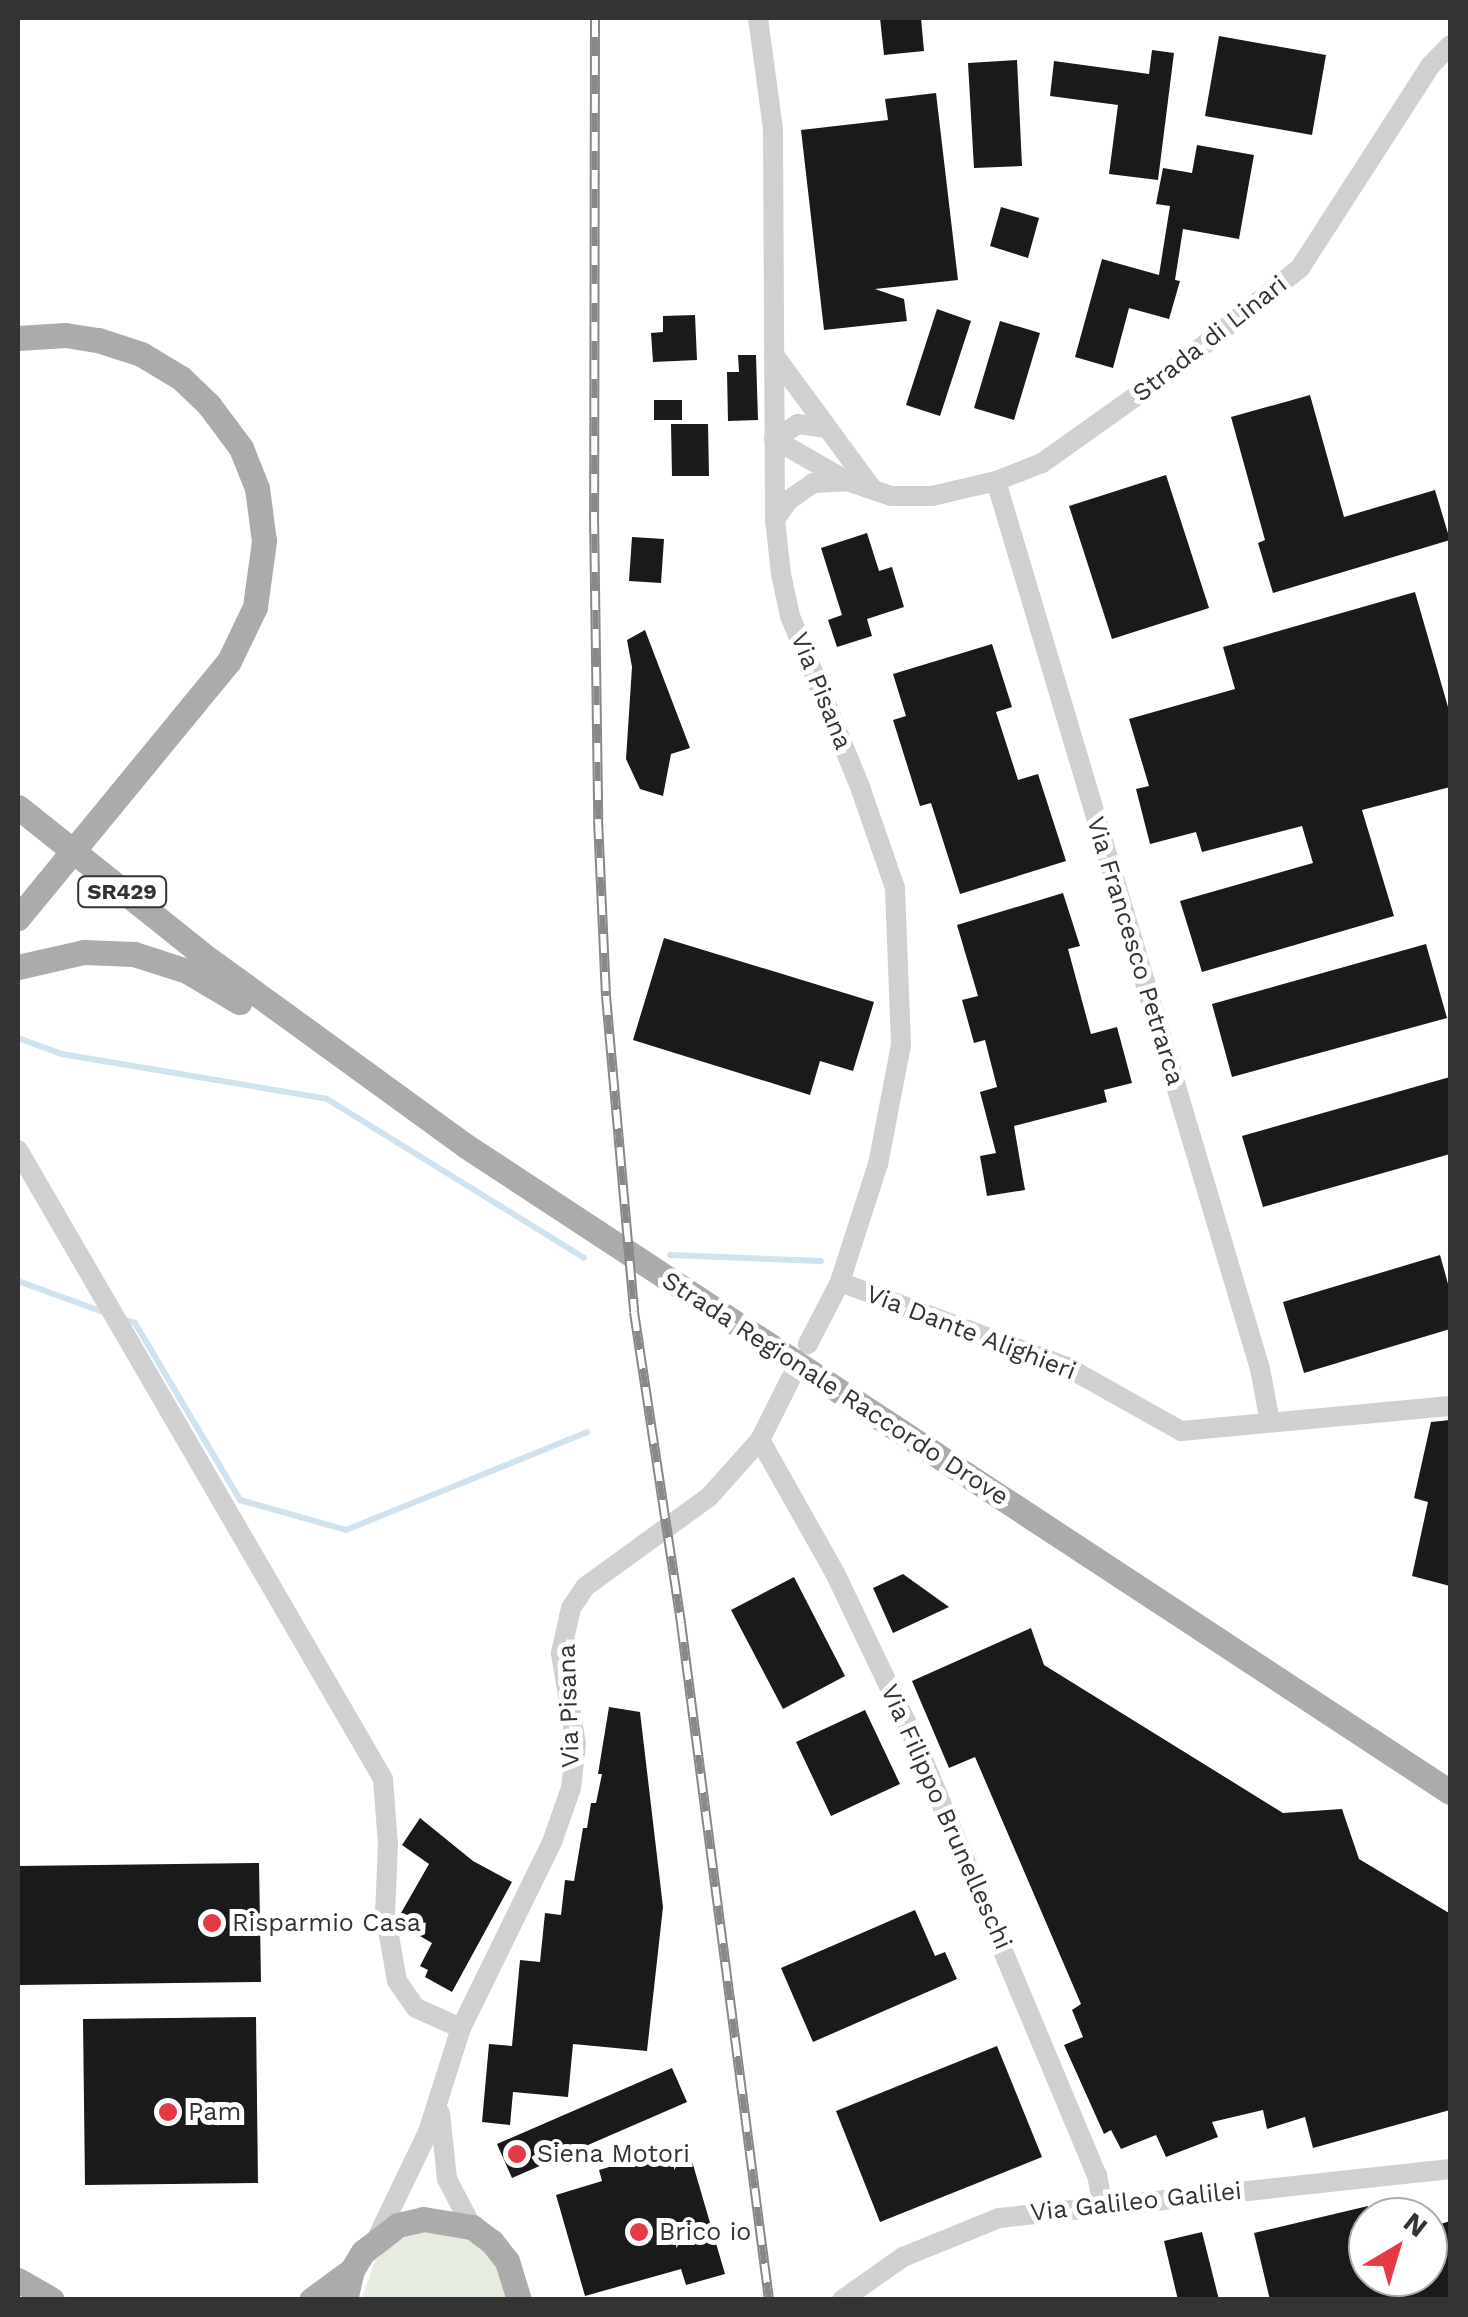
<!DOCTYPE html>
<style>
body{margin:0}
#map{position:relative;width:1468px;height:2317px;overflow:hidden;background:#fff;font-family:"Work Sans",sans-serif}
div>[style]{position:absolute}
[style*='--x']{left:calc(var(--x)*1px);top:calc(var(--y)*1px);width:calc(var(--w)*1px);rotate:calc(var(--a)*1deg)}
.green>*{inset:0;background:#e6ecdf}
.stream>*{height:6px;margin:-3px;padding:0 3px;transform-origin:3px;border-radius:3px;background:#cfe2ee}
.building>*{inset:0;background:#1a1a1a}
.minor>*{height:20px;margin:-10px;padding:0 10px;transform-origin:10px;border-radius:10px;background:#d0d0d0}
.major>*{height:25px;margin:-12.5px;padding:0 12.5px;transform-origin:12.5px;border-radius:12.5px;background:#ababab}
.rail>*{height:10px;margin-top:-5px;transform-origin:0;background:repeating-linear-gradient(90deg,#fff 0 19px,#888 0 38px);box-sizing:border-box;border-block:2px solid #888}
.dots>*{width:28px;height:28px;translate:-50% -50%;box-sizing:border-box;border:5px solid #fff;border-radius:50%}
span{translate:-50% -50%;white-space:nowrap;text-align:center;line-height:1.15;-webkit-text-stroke:10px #fff;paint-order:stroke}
.shield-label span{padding:2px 8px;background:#fff;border:2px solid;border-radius:8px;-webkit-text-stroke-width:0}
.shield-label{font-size:22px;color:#333;font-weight:700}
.street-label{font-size:25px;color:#333}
.poi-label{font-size:25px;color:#333}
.left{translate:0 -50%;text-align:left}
.frame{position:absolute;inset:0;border:20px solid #333;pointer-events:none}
.north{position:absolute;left:1348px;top:2197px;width:100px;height:100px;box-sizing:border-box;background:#fff;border:2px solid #adadad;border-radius:50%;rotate:38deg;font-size:28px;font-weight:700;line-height:40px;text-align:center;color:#333}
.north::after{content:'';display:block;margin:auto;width:35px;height:45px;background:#e63946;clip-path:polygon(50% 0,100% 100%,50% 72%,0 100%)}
</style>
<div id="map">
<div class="green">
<i style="clip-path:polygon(436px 2231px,461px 2236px,483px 2249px,499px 2269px,507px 2300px,361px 2300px,375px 2261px,391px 2245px,411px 2234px)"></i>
</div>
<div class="stream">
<i style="--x:18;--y:1038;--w:47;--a:20"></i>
<i style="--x:62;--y:1054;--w:269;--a:9.6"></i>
<i style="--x:327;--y:1099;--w:302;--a:31.7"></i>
<i style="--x:670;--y:1255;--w:151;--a:2.3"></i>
<i style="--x:18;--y:1281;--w:94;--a:20"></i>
<i style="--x:123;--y:1319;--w:13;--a:18"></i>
<i style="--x:135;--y:1323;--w:206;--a:59.3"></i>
<i style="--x:240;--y:1500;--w:110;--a:15.8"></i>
<i style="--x:346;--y:1530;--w:260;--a:-22.1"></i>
</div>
<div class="building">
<i style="clip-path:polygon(880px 18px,921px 18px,924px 51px,884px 55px)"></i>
<i style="clip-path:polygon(1219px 36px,1326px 55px,1312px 135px,1205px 116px)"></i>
<i style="clip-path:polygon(1152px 50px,1174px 53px,1158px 180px,1109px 174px,1118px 105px,1050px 96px,1054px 61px,1149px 74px)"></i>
<i style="clip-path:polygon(1017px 60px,1022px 166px,974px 168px,968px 63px)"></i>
<i style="clip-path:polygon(936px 93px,958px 280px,875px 289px,904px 299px,907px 321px,824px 330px,801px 130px,888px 120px,885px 99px)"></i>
<i style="clip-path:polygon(1197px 145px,1254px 155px,1239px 239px,1183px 229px,1175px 280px,1180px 281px,1169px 319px,1129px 308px,1113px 368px,1075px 357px,1102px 259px,1159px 275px,1170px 206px,1156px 204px,1163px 168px,1192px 173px)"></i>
<i style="clip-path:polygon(1001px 207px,1039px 218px,1028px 258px,990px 246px)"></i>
<i style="clip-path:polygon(937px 309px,971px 321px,940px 416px,906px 405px)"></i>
<i style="clip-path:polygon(695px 315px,697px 360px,653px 362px,651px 333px,663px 332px,663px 316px)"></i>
<i style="clip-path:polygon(1000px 321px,1040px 333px,1014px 420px,974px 408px)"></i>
<i style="clip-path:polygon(738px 355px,756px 355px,758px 420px,728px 421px,727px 372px,739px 372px)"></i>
<i style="clip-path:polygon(1310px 395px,1344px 517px,1435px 490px,1450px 540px,1273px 593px,1258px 543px,1265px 540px,1231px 417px)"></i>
<i style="clip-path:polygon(654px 400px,682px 400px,682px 420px,654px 420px)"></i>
<i style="clip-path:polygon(671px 424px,708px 424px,709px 476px,672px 476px)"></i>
<i style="clip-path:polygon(1166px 475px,1209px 608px,1112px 639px,1069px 506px)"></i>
<i style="clip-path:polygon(867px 533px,879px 571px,892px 567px,904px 607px,867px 619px,872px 636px,837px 647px,828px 620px,842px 615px,821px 548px)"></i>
<i style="clip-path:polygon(632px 537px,664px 539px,661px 583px,629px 581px)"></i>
<i style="clip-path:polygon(1415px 592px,1450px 714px,1450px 787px,1362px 810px,1394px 916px,1202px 972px,1180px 901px,1313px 863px,1302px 826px,1202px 852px,1196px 832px,1150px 844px,1136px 789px,1149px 786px,1129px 719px,1235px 689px,1223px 647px)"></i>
<i style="clip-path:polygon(645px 630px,690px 748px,671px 754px,663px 796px,640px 789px,626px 759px,632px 667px,627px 640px)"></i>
<i style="clip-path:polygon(992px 644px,1012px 707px,996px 712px,1018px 780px,1038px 774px,1066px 861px,960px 894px,931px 803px,920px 806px,893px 720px,906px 716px,893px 674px)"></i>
<i style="clip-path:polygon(1063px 893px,1080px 946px,1068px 949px,1091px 1034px,1117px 1027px,1132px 1083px,1104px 1090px,1107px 1102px,1014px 1126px,1025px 1190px,987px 1196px,980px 1156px,996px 1153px,980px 1092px,997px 1087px,985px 1040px,974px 1043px,962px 1000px,978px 996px,957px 925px)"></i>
<i style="clip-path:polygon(664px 938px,874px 1002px,853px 1071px,820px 1061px,810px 1095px,633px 1040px)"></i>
<i style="clip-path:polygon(1426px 944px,1447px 1018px,1232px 1077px,1212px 1004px)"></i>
<i style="clip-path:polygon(1450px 1077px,1450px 1154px,1263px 1207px,1242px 1136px)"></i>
<i style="clip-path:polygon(1440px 1255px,1450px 1291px,1450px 1329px,1304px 1373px,1283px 1302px)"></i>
<i style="clip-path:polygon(1450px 1420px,1450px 1586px,1412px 1576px,1428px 1502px,1414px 1498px,1431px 1422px)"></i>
<i style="clip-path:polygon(903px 1574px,949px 1607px,893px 1633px,873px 1588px)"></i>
<i style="clip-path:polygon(794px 1577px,845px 1676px,783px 1709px,731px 1610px)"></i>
<i style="clip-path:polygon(1031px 1628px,1044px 1665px,1283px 1813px,1342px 1809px,1359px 1859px,1449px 1913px,1450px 2110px,1313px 2148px,1305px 2117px,1267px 2129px,1263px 2110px,1212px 2122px,1218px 2137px,1166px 2157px,1156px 2135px,1121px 2149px,1111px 2130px,1104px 2134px,1064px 2045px,1083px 2037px,1072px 2010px,1081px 2004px,975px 1757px,949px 1768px,912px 1681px)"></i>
<i style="clip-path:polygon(609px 1707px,640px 1712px,663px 1907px,647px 2051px,573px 2044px,568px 2097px,513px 2092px,510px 2125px,482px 2122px,489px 2044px,512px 2046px,520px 1960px,540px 1962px,545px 1913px,561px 1915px,565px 1880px,574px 1881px,583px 1828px,587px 1828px,591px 1803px,596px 1803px,602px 1774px,598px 1774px)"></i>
<i style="clip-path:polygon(865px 1710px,900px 1784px,831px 1816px,796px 1742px)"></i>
<i style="clip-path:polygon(420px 1818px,473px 1861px,512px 1882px,452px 1992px,425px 1977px,428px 1970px,420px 1966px,432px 1943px,401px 1925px,401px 1913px,429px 1864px,402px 1845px)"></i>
<i style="clip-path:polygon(259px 1863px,261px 1982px,18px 1985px,18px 1866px)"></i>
<i style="clip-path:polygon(915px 1910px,935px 1956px,945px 1952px,957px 1979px,813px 2042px,781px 1968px)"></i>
<i style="clip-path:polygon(256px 2017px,258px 2183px,85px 2185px,83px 2019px)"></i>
<i style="clip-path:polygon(997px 2046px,1042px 2157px,880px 2222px,836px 2111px)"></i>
<i style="clip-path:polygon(672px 2068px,687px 2102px,512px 2178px,497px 2144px)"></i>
<i style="clip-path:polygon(687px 2144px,725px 2274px,686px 2285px,681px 2269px,585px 2296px,556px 2195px,602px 2181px,599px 2170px)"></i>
<i style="clip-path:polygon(1368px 2206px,1368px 2277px,1428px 2277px,1428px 2228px,1450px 2221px,1450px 2300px,1270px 2300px,1254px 2233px)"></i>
<i style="clip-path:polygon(1202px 2232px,1219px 2300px,1178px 2300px,1164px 2241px)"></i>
</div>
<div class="minor">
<i style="--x:758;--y:18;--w:112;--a:82.3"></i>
<i style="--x:773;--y:129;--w:390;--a:89.7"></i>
<i style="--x:775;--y:519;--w:55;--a:83.8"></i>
<i style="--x:781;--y:574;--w:43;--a:77.9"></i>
<i style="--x:790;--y:616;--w:182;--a:67.7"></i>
<i style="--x:859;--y:784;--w:110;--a:70.9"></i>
<i style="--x:895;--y:888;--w:157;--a:87.8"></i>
<i style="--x:901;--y:1045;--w:121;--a:100.9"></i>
<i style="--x:878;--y:1164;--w:124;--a:107.9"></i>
<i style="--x:840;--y:1282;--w:70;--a:117.3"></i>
<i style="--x:774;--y:355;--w:167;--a:53.7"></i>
<i style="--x:774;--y:439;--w:84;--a:29.9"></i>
<i style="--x:847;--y:481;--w:46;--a:18.8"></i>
<i style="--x:891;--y:496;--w:41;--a:0"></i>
<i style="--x:932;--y:496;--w:66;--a:-13.2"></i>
<i style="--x:996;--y:481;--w:49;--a:-21.4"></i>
<i style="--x:1042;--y:463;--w:161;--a:-35.4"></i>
<i style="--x:1173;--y:370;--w:163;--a:-38.8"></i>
<i style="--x:1300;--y:268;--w:240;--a:-57.2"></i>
<i style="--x:1430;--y:66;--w:29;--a:-46"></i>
<i style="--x:774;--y:439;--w:28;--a:-32"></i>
<i style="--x:798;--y:424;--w:29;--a:8"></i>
<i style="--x:996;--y:481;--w:926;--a:73.44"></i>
<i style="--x:1260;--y:1369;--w:54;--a:79.3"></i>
<i style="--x:775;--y:519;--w:24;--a:-54"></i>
<i style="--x:789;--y:500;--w:29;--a:-35"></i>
<i style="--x:813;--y:483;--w:34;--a:-3"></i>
<i style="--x:18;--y:1150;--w:727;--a:59.87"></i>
<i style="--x:383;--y:1779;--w:66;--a:85.7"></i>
<i style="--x:388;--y:1845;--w:68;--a:92.5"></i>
<i style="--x:385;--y:1913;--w:69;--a:80"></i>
<i style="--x:397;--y:1981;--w:33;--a:55"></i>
<i style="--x:416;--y:2008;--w:49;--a:24"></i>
<i style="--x:840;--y:1282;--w:242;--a:20.5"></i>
<i style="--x:1067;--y:1367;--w:131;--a:29.3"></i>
<i style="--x:1181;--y:1431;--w:270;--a:-5.3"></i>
<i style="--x:760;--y:1440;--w:153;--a:60.6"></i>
<i style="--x:835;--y:1573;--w:188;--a:64.5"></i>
<i style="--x:916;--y:1743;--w:468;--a:67.3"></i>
<i style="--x:1097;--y:2175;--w:32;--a:79"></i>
<i style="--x:440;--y:2113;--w:66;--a:83.9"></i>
<i style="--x:447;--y:2179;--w:54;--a:62.5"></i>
<i style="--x:377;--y:2238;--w:118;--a:-64.3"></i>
<i style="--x:428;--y:2132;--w:109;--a:-72.4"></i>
<i style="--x:461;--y:2028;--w:207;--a:-63.9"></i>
<i style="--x:552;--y:1842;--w:57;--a:-70.6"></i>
<i style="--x:571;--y:1788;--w:44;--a:-83.5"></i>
<i style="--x:576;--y:1744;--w:92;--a:-99.4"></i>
<i style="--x:561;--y:1653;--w:46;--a:-77.5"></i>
<i style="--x:571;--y:1608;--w:25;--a:-56"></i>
<i style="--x:585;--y:1587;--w:153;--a:-36"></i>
<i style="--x:709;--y:1497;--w:76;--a:-48.2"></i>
<i style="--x:760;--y:1440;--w:69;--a:-63.4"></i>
<i style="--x:842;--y:2300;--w:75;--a:-35.2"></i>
<i style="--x:903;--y:2257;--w:104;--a:-22.1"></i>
<i style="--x:999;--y:2218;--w:454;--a:-6.2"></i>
</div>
<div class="major">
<i style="--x:18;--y:338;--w:47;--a:-3.7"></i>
<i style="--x:65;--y:335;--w:33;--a:9"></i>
<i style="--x:98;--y:340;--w:45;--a:18"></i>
<i style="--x:141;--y:354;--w:47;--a:31"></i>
<i style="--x:181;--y:378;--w:39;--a:44"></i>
<i style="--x:209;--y:405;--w:54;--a:53.3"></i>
<i style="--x:241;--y:448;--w:43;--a:68.2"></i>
<i style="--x:257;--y:488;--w:53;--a:82.5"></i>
<i style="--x:264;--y:541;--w:67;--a:97.8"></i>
<i style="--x:255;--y:607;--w:60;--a:115.7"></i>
<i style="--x:229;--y:661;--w:333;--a:129.4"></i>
<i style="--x:18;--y:807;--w:246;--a:38.6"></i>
<i style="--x:210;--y:960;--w:316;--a:36"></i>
<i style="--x:466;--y:1146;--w:1177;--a:33.29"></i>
<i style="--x:18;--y:967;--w:68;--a:-12.8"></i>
<i style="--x:84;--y:952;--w:50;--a:2.3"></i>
<i style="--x:134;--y:954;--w:56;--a:17.8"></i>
<i style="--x:187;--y:971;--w:61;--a:30.8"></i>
<i style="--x:18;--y:2280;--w:39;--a:30"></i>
<i style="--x:311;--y:2300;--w:51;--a:-36.2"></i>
<i style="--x:345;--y:2300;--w:31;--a:-77"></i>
<i style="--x:352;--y:2270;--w:21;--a:-59"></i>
<i style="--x:363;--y:2252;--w:44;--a:-37.6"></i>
<i style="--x:398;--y:2225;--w:26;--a:-13"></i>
<i style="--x:423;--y:2219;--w:50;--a:9.3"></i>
<i style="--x:472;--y:2227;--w:25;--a:37"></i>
<i style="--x:492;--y:2242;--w:24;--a:52"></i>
<i style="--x:507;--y:2261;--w:41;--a:72.9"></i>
</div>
<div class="rail">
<i style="--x:595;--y:18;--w:497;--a:90.1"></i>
<i style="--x:594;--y:515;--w:305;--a:89.2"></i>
<i style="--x:598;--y:820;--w:176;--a:87.4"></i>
<i style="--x:606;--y:996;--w:317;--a:84.9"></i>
<i style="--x:634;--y:1312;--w:315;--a:81.4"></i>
<i style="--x:681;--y:1623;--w:683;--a:82.59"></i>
</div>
<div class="dots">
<i style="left:212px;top:1923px;background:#e63946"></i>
<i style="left:168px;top:2112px;background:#e63946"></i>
<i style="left:517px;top:2154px;background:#e63946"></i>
<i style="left:639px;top:2232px;background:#e63946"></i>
</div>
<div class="shield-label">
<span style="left:122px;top:892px">SR429</span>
</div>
<div class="street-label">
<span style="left:1210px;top:339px;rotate:-38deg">Strada di Linari</span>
<span style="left:821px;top:691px;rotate:68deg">Via Pisana</span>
<span style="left:1135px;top:951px;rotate:73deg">Via Francesco Petrarca</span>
<span style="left:971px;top:1333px;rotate:21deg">Via Dante Alighieri</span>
<span style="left:835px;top:1389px;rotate:33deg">Strada Regionale Raccordo Drove</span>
<span style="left:569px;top:1706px;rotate:-92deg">Via Pisana</span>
<span style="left:946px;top:1817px;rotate:66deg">Via Filippo Brunelleschi</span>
<span style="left:1136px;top:2202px;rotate:-6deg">Via Galileo Galilei</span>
</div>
<div class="poi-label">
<span class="left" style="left:232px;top:1923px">Risparmio Casa</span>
<span class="left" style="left:188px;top:2112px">Pam</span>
<span class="left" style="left:537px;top:2154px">Siena Motori</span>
<span class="left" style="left:659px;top:2232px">Brico io</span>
</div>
<div class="frame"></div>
<div class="north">N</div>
</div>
